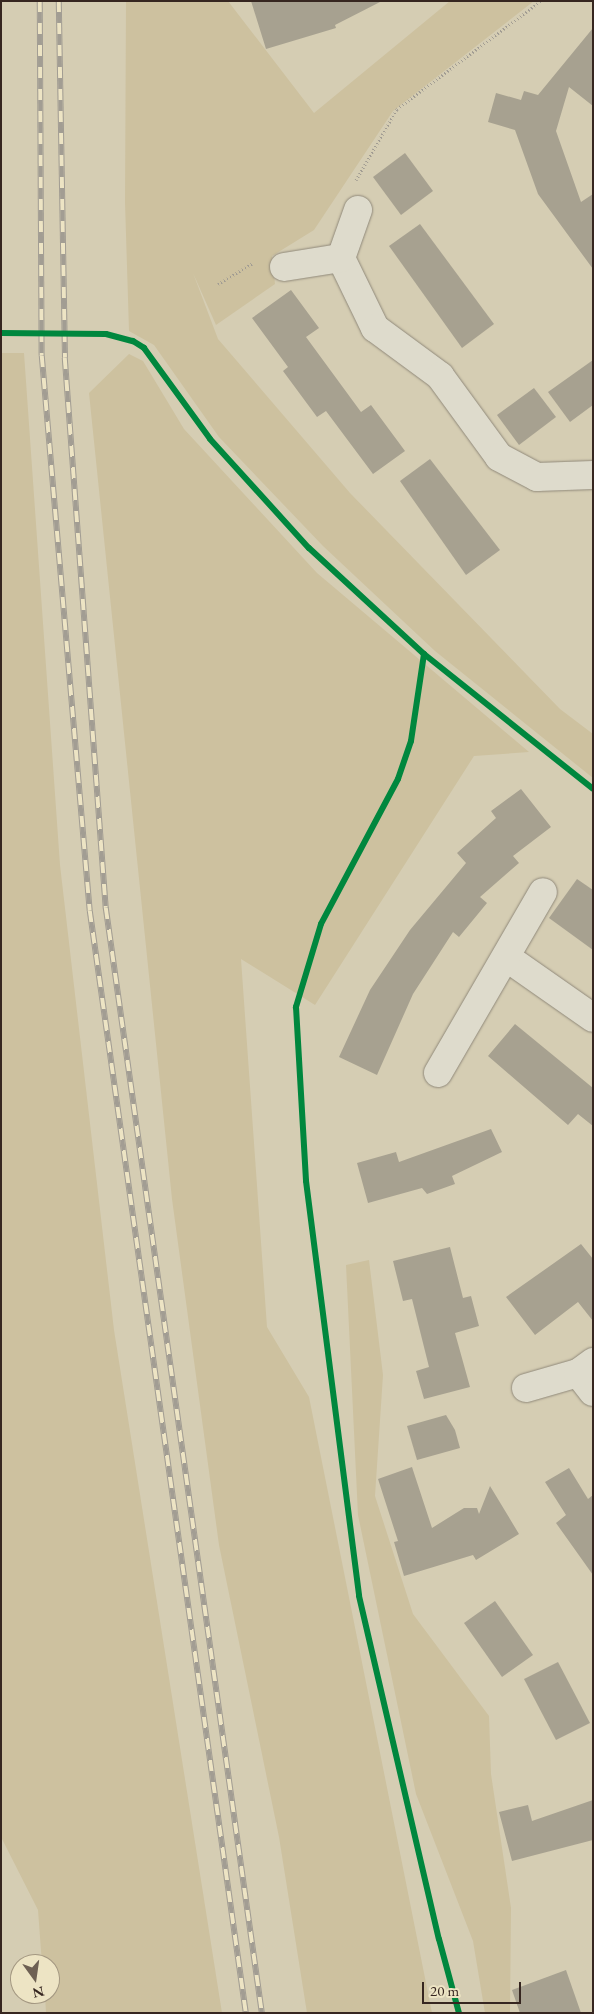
<!DOCTYPE html>
<style>
body{margin:0}
#map{position:relative;width:594px;height:2014px;overflow:hidden;background:#d5cdb3;font-family:"EB Garamond",serif}
div>[style]{position:absolute}
[style*='--x']{left:calc(var(--x)*1px);top:calc(var(--y)*1px);width:calc(var(--w)*1px);rotate:calc(var(--a)*1deg)}
.green>*{inset:0;background:#cdc19f}
.building>*{inset:0;background:#a7a190}
.path>*{height:3px;margin-top:-1.5px;transform-origin:0;background:repeating-linear-gradient(90deg,#a29d93 0 1px,transparent 0 3.5px)}
.roads{filter:drop-shadow(0 0 1px #90897a) drop-shadow(0 0 1px #90897a)}
.minor>*{height:28px;margin:-14px;padding:0 14px;transform-origin:14px;border-radius:14px;background:#dedbcc}
.rail>*{height:5.5px;margin-top:-2.75px;transform-origin:0;background:repeating-linear-gradient(90deg,#ede4c4 0 11px,#a29d93 0 22px);box-sizing:border-box;border-block:1px solid #a29d93}
.cycleway>*{height:6px;margin:-3px;padding:0 3px;transform-origin:3px;border-radius:3px;background:#00873e}
span{translate:-50% -50%;white-space:nowrap;text-align:center;line-height:1.15;-webkit-text-stroke:4px #ede4c4;paint-order:stroke}
.frame{position:absolute;inset:0;border:2px solid #362620;pointer-events:none}
.north{position:absolute;left:10px;top:1954px;width:50px;height:50px;box-sizing:border-box;background:#ede4c4;border:1px solid #a49882;border-radius:50%;rotate:166deg;font-size:14px;font-weight:700;line-height:20px;text-align:center;color:#362620}
.north::after{content:'';display:block;margin:auto;width:18px;height:22px;background:#6e6053;clip-path:polygon(50% 0,100% 100%,50% 72%,0 100%)}
.scale{position:absolute;left:422px;top:1982px;width:99px;height:22px;box-sizing:border-box;border:2px solid #362620;border-top:0;padding-left:6px;font-size:15px;line-height:18px;white-space:nowrap;color:#362620;-webkit-text-stroke:4px #ede4c4;paint-order:stroke}
</style>
<div id="map">
<div class="green">
<i style="clip-path:polygon(126px 1px,228px 1px,314px 113px,450px 1px,534px 1px,393px 111px,314px 230px,272px 256px,275px 284px,216px 325px,193px 273px,218px 339px,350px 493px,560px 709px,593px 734px,593px 778px,435px 651px,323px 546px,219px 437px,154px 345px,129px 331px,125px 202px)"></i>
<i style="clip-path:polygon(1px 353px,24px 353px,60px 865px,114px 1330px,222px 2013px,46px 2013px,45px 1994px,50px 1994px,50px 1964px,42px 1964px,38px 1910px,1px 1837px)"></i>
<i style="clip-path:polygon(129px 354px,143px 361px,184px 429px,317px 573px,529px 752px,474px 756px,315px 1005px,241px 959px,267px 1327px,309px 1397px,432px 2013px,307px 2013px,279px 1837px,219px 1545px,172px 1199px,89px 393px)"></i>
<i style="clip-path:polygon(369px 1260px,383px 1375px,375px 1496px,413px 1614px,489px 1716px,491px 1774px,511px 1908px,510px 2013px,485px 2013px,473px 1941px,416px 1794px,358px 1515px,346px 1265px)"></i>
</div>
<div class="building">
<i style="clip-path:polygon(251px 1px,382px 1px,335px 25px,336px 28px,266px 49px)"></i>
<i style="clip-path:polygon(593px 28px,593px 106px,569px 87px,556px 131px,581px 202px,593px 194px,593px 269px,538px 194px,515px 130px,488px 122px,496px 93px,521px 100px,524px 91px,538px 95px)"></i>
<i style="clip-path:polygon(405px 153px,433px 191px,401px 215px,373px 177px)"></i>
<i style="clip-path:polygon(420px 224px,494px 324px,462px 348px,389px 246px)"></i>
<i style="clip-path:polygon(291px 290px,319px 328px,306px 337px,361px 412px,371px 405px,405px 451px,373px 474px,326px 411px,317px 417px,283px 371px,288px 367px,252px 318px)"></i>
<i style="clip-path:polygon(593px 360px,593px 405px,570px 422px,548px 392px)"></i>
<i style="clip-path:polygon(534px 388px,556px 417px,519px 445px,497px 415px)"></i>
<i style="clip-path:polygon(430px 459px,500px 550px,466px 575px,400px 481px)"></i>
<i style="clip-path:polygon(521px 789px,551px 827px,513px 856px,519px 863px,480px 897px,487px 903px,459px 937px,453px 932px,413px 994px,377px 1075px,339px 1057px,370px 990px,410px 930px,466px 863px,457px 853px,496px 818px,491px 811px)"></i>
<i style="clip-path:polygon(577px 879px,593px 890px,593px 950px,549px 918px)"></i>
<i style="clip-path:polygon(515px 1024px,593px 1088px,593px 1126px,578px 1114px,568px 1125px,488px 1056px)"></i>
<i style="clip-path:polygon(491px 1129px,502px 1152px,452px 1176px,455px 1184px,427px 1194px,422px 1188px,368px 1203px,357px 1163px,396px 1152px,399px 1162px)"></i>
<i style="clip-path:polygon(581px 1244px,593px 1259px,593px 1321px,578px 1302px,535px 1335px,506px 1297px)"></i>
<i style="clip-path:polygon(450px 1247px,463px 1298px,471px 1296px,479px 1326px,455px 1333px,470px 1387px,424px 1399px,416px 1371px,429px 1367px,412px 1299px,403px 1301px,393px 1261px)"></i>
<i style="clip-path:polygon(446px 1415px,455px 1430px,460px 1448px,417px 1460px,407px 1426px)"></i>
<i style="clip-path:polygon(412px 1467px,432px 1528px,464px 1508px,477px 1508px,479px 1514px,490px 1486px,519px 1534px,476px 1560px,473px 1555px,404px 1576px,394px 1542px,398px 1541px,378px 1479px)"></i>
<i style="clip-path:polygon(569px 1468px,588px 1499px,593px 1495px,593px 1575px,556px 1523px,566px 1515px,545px 1482px)"></i>
<i style="clip-path:polygon(495px 1601px,533px 1655px,502px 1677px,464px 1623px)"></i>
<i style="clip-path:polygon(558px 1662px,590px 1723px,556px 1740px,524px 1679px)"></i>
<i style="clip-path:polygon(593px 1800px,593px 1840px,512px 1861px,499px 1812px,528px 1805px,532px 1821px)"></i>
<i style="clip-path:polygon(566px 1970px,581px 2013px,520px 2013px,512px 1990px)"></i>
</div>
<div class="path">
<i style="--x:356;--y:180;--w:82;--a:-60"></i>
<i style="--x:397;--y:109;--w:180;--a:-36.9"></i>
<i style="--x:218;--y:284;--w:41;--a:-31"></i>
</div>
<div class="roads">
<div class="minor">
<i style="--x:341;--y:258;--w:78;--a:64.1"></i>
<i style="--x:375;--y:328;--w:81;--a:36.4"></i>
<i style="--x:440;--y:376;--w:100;--a:53.9"></i>
<i style="--x:499;--y:457;--w:43;--a:27.8"></i>
<i style="--x:537;--y:477;--w:56;--a:-2"></i>
<i style="--x:284;--y:267;--w:58;--a:-9"></i>
<i style="--x:341;--y:258;--w:51;--a:-70.5"></i>
<i style="--x:506;--y:957;--w:106;--a:35"></i>
<i style="--x:438;--y:1073;--w:209;--a:-59.9"></i>
<i style="--x:578;--y:1373;--w:24;--a:52"></i>
<i style="--x:526;--y:1388;--w:54;--a:-16.1"></i>
<i style="--x:578;--y:1373;--w:19;--a:-36"></i>
</div>
</div>
<div class="rail">
<i style="--x:40;--y:1;--w:355;--a:89.7"></i>
<i style="--x:42;--y:356;--w:557;--a:85.06"></i>
<i style="--x:90;--y:911;--w:1113;--a:81.94"></i>
<i style="--x:59;--y:1;--w:357;--a:89"></i>
<i style="--x:65;--y:358;--w:552;--a:85.74"></i>
<i style="--x:106;--y:908;--w:1116;--a:81.96"></i>
</div>
<div class="cycleway">
<i style="--x:1;--y:333;--w:105;--a:0.5"></i>
<i style="--x:106;--y:334;--w:28;--a:15"></i>
<i style="--x:133;--y:341;--w:13;--a:32"></i>
<i style="--x:144;--y:348;--w:112;--a:54"></i>
<i style="--x:210;--y:439;--w:147;--a:47.8"></i>
<i style="--x:309;--y:548;--w:156;--a:42.7"></i>
<i style="--x:424;--y:654;--w:216;--a:38.6"></i>
<i style="--x:424;--y:654;--w:88;--a:98.5"></i>
<i style="--x:411;--y:741;--w:40;--a:108.9"></i>
<i style="--x:398;--y:779;--w:164;--a:118"></i>
<i style="--x:321;--y:924;--w:87;--a:106.8"></i>
<i style="--x:296;--y:1007;--w:174;--a:86.7"></i>
<i style="--x:306;--y:1181;--w:418;--a:82.7"></i>
<i style="--x:359;--y:1596;--w:352;--a:76.9"></i>
<i style="--x:439;--y:1939;--w:77;--a:74.9"></i>
</div>
<div class="frame"></div>
<div class="north">N</div>
<div class="scale">20 m</div>
</div>
